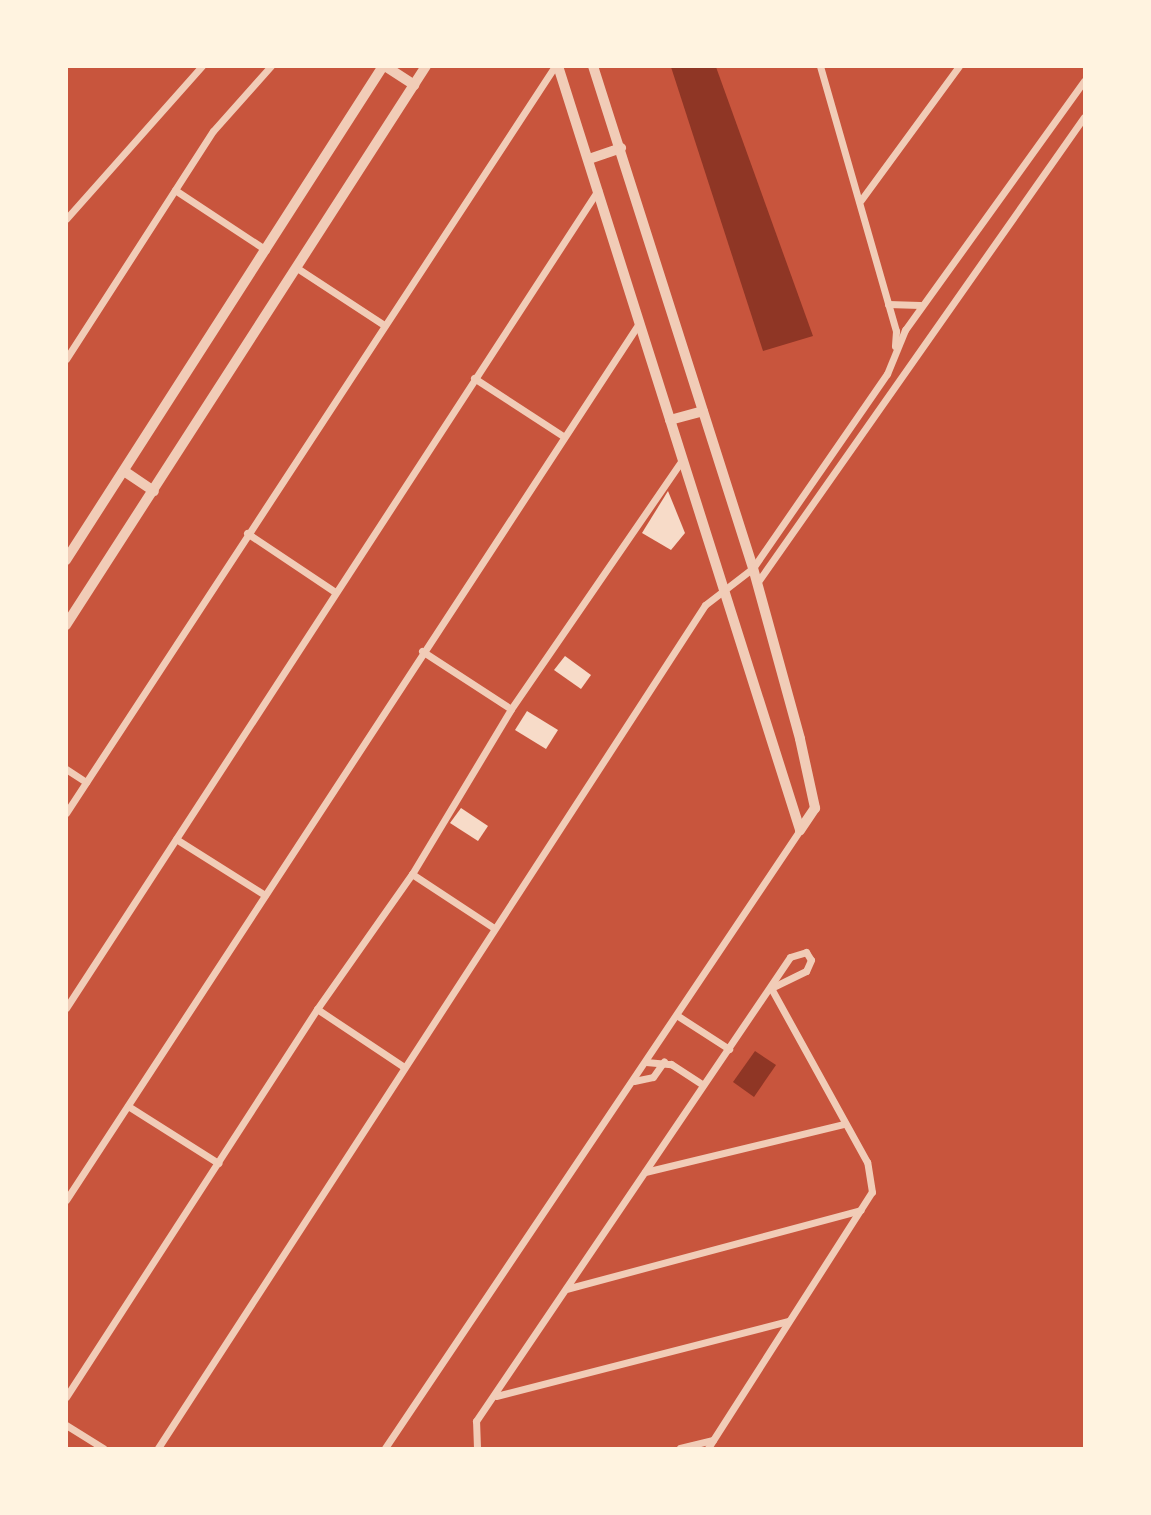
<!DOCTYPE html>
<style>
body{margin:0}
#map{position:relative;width:1151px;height:1515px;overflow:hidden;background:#c8553d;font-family:"Nunito Sans",sans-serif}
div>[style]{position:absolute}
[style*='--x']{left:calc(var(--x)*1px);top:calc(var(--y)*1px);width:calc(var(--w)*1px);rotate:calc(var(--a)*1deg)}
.water>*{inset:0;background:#8f3625}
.building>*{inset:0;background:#f7dbc8}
.minor>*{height:7px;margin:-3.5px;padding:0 3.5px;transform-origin:3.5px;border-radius:3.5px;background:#f1ccb7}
.tertiary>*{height:10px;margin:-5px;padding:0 5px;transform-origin:5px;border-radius:5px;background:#f1ccb7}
span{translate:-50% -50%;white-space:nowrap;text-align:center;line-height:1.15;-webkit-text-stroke:7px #fff3e0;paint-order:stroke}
.frame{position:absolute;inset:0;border:68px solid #fff3e0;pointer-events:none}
</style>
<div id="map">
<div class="water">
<i style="clip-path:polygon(671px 67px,716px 67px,813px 336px,763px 351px)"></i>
<i style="clip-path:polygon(755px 1051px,776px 1065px,754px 1097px,733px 1082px)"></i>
</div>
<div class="building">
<i style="clip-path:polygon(668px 491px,685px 533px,671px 550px,642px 533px)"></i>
<i style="clip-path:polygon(565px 656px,591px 675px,581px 689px,554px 670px)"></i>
<i style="clip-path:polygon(527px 711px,558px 730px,546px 749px,515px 730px)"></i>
<i style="clip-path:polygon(461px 808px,488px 826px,478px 841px,450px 823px)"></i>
</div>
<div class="minor">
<i style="--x:820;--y:66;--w:276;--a:74"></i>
<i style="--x:896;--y:331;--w:15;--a:94"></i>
<i style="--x:175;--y:190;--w:109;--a:33.4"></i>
<i style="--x:861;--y:200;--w:166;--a:-53.8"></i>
<i style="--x:66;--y:219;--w:205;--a:-48.4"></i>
<i style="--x:297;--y:268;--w:104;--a:33.2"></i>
<i style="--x:888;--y:304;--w:32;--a:2"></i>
<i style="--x:66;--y:359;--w:271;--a:-57.2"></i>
<i style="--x:213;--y:131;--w:87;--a:-48.3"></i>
<i style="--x:474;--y:378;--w:106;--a:33.1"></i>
<i style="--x:247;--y:533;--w:106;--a:33.8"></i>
<i style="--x:757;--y:583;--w:569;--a:-54.94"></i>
<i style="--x:422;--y:651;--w:106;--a:33.1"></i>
<i style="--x:66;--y:769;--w:24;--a:33"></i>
<i style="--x:66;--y:813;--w:893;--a:-56.79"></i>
<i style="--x:176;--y:839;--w:105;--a:32.2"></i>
<i style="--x:412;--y:874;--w:98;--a:33.4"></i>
<i style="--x:66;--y:1008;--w:976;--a:-56.96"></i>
<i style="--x:317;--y:1009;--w:105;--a:33.7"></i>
<i style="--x:678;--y:1016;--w:61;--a:32.9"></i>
<i style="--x:646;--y:1062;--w:25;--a:5"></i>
<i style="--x:671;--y:1064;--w:38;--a:33"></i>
<i style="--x:634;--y:1081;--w:19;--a:-12"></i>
<i style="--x:653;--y:1077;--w:19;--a:-55"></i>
<i style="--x:128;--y:1106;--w:107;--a:32.3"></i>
<i style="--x:645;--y:1172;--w:205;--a:-13.6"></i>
<i style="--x:66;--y:1200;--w:1045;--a:-56.83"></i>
<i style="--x:566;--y:1289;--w:305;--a:-15"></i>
<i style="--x:496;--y:1396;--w:302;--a:-14.4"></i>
<i style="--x:66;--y:1397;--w:462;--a:-57.1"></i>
<i style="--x:317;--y:1009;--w:165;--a:-54.9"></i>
<i style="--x:412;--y:874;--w:192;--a:-59"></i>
<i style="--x:511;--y:709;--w:303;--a:-55.5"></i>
<i style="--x:66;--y:1425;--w:44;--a:31.9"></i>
<i style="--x:158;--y:1448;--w:1005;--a:-57.02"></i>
<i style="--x:705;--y:605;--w:61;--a:-37.6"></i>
<i style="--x:753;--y:568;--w:236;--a:-55.4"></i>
<i style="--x:887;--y:374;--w:48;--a:-67.8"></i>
<i style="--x:905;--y:330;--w:307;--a:-54.3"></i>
<i style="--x:385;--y:1448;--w:744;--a:-56.12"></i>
<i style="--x:477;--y:1448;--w:27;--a:-92"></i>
<i style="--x:476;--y:1421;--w:560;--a:-55.91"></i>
<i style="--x:790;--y:957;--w:17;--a:-17"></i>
<i style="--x:806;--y:952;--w:9;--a:58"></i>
<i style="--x:811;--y:960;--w:12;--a:114"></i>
<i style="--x:806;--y:971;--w:39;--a:154"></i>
<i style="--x:680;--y:1448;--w:34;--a:-14"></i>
<i style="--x:708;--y:1448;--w:304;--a:-57.4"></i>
<i style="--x:872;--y:1192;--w:30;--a:-99"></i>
<i style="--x:867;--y:1162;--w:199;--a:-118.9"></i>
</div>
<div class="tertiary">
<i style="--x:385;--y:66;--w:35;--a:33"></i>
<i style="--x:558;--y:66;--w:801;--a:72.42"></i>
<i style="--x:593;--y:66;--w:527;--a:72.32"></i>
<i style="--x:753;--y:568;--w:177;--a:74.6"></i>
<i style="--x:800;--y:739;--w:71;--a:77.7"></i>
<i style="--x:815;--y:808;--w:27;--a:124"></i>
<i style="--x:589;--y:159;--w:34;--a:-19"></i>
<i style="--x:670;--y:420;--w:34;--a:-15"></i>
<i style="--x:124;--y:471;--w:36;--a:34"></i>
<i style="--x:66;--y:560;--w:587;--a:-57.31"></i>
<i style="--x:66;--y:625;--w:665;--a:-57.22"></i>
</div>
<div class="frame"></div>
</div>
